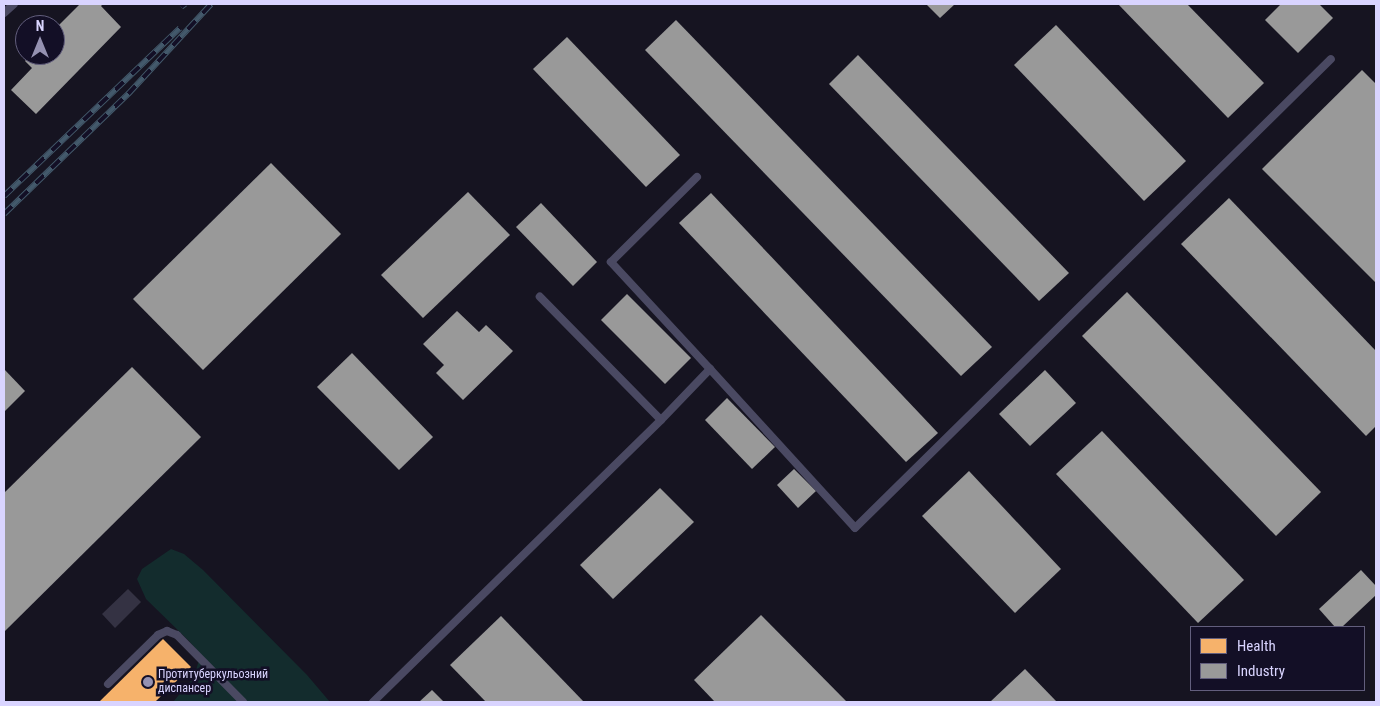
<!DOCTYPE html>
<meta charset="utf-8">
<style>
body{margin:0}
#map{position:relative;width:1380px;height:706px;overflow:hidden;background:#161421;font-family:"Roboto Condensed",sans-serif}
div>[style]{position:absolute}
[style*='--x']{left:calc(var(--x)*1px);top:calc(var(--y)*1px);width:calc(var(--w)*1px);rotate:calc(var(--a)*1deg)}
.green>*{inset:0;background:#132c2d}
.health>*{inset:0;background:#f6b26b}
.industry>*{inset:0;background:#999}
.building>*{inset:0;background:#343243}
.lane>*{height:8px;margin:-4px;padding:0 4px;transform-origin:4px;border-radius:4px;background:#4a4962}
.rail>*{height:5.5px;margin-top:-2.75px;transform-origin:0;background:repeating-linear-gradient(90deg,#130f26 0 11px,#43596b 0 22px);box-sizing:border-box;border-block:1px solid #43596b}
.dots>*{width:14px;height:14px;translate:-50% -50%;box-sizing:border-box;border:2px solid #130f26;border-radius:50%}
span{translate:-50% -50%;white-space:nowrap;text-align:center;line-height:1.15;-webkit-text-stroke:5px #130f26;paint-order:stroke}
.poi-label{font-size:12px;color:#d9d4ff}
.left{translate:0 -50%;text-align:left}
.frame{position:absolute;inset:0;border:5px solid #d9d4ff;pointer-events:none}
.legend{position:absolute;left:1190px;top:626px;width:175px;height:65px;box-sizing:border-box;background:#130f26;border:1px solid #625e7d;margin:0;padding:6px 9px;list-style:none;font-size:15px;color:#d9d4ff}
.legend li{display:flex;align-items:center;gap:10px;height:25px}
.legend b{width:25px;border:1px solid #625e7d}
.north{position:absolute;left:15px;top:15px;width:50px;height:50px;box-sizing:border-box;background:#130f26;border:1px solid #625e7d;border-radius:50%;rotate:0deg;font-size:14px;font-weight:700;line-height:20px;text-align:center;color:#d9d4ff}
.north::after{content:'';display:block;margin:auto;width:18px;height:22px;background:#9591b1;clip-path:polygon(50% 0,100% 100%,50% 72%,0 100%)}
</style>
<div id="map">
<div class="green">
<i style="clip-path:polygon(171px 549px,184px 554px,203px 570px,307px 675px,330px 702px,173px 702px,194px 677px,199px 660px,196px 649px,189px 641px,146px 599px,137px 579px,142px 569px)"></i>
</div>
<div class="health">
<i style="clip-path:polygon(163px 639px,191px 667px,155px 702px,99px 702px)"></i>
</div>
<div class="industry">
<i style="clip-path:polygon(80px 4px,103px 4px,101px 6px,121px 27px,36px 114px,11px 90px,32px 68px,25px 61px,30px 55px,55px 55px,55px 29px)"></i>
<i style="clip-path:polygon(926px 4px,955px 4px,940px 18px)"></i>
<i style="clip-path:polygon(1118px 4px,1187px 4px,1264px 83px,1228px 118px)"></i>
<i style="clip-path:polygon(1281px 4px,1319px 4px,1333px 18px,1298px 53px,1265px 20px)"></i>
<i style="clip-path:polygon(676px 20px,992px 347px,961px 376px,645px 50px)"></i>
<i style="clip-path:polygon(1056px 25px,1186px 161px,1144px 201px,1014px 65px)"></i>
<i style="clip-path:polygon(567px 37px,680px 155px,646px 187px,533px 69px)"></i>
<i style="clip-path:polygon(858px 55px,1069px 273px,1039px 301px,829px 84px)"></i>
<i style="clip-path:polygon(1362px 70px,1376px 84px,1376px 283px,1262px 169px)"></i>
<i style="clip-path:polygon(271px 163px,341px 234px,203px 370px,133px 299px)"></i>
<i style="clip-path:polygon(468px 192px,510px 235px,423px 318px,381px 275px)"></i>
<i style="clip-path:polygon(711px 193px,938px 433px,906px 462px,679px 223px)"></i>
<i style="clip-path:polygon(1229px 198px,1376px 351px,1376px 426px,1366px 436px,1181px 244px)"></i>
<i style="clip-path:polygon(541px 203px,597px 262px,573px 286px,516px 227px)"></i>
<i style="clip-path:polygon(1127px 292px,1321px 492px,1276px 536px,1082px 336px)"></i>
<i style="clip-path:polygon(627px 294px,691px 358px,665px 384px,601px 320px)"></i>
<i style="clip-path:polygon(457px 311px,479px 332px,486px 325px,513px 351px,463px 400px,436px 373px,444px 365px,423px 344px)"></i>
<i style="clip-path:polygon(352px 353px,433px 437px,399px 470px,317px 387px)"></i>
<i style="clip-path:polygon(132px 367px,201px 437px,4px 632px,4px 493px)"></i>
<i style="clip-path:polygon(4px 369px,25px 391px,4px 412px)"></i>
<i style="clip-path:polygon(1045px 370px,1076px 403px,1030px 446px,999px 414px)"></i>
<i style="clip-path:polygon(727px 398px,775px 447px,752px 469px,705px 420px)"></i>
<i style="clip-path:polygon(1102px 431px,1244px 580px,1198px 623px,1056px 474px)"></i>
<i style="clip-path:polygon(794px 469px,816px 491px,798px 508px,777px 485px)"></i>
<i style="clip-path:polygon(969px 471px,1061px 569px,1015px 613px,922px 516px)"></i>
<i style="clip-path:polygon(660px 488px,694px 522px,613px 599px,580px 565px)"></i>
<i style="clip-path:polygon(1361px 570px,1376px 586px,1376px 595px,1342px 627px,1335px 627px,1319px 609px)"></i>
<i style="clip-path:polygon(761px 615px,847px 702px,715px 702px,694px 680px)"></i>
<i style="clip-path:polygon(501px 616px,584px 702px,486px 702px,450px 665px)"></i>
<i style="clip-path:polygon(1025px 669px,1057px 702px,990px 702px)"></i>
<i style="clip-path:polygon(432px 690px,444px 702px,419px 702px)"></i>
</div>
<div class="building">
<i style="clip-path:polygon(128px 589px,141px 602px,115px 628px,102px 614px)"></i>
</div>
<div class="lane">
<i style="--x:4;--y:13;--w:13;--a:-42"></i>
<i style="--x:710;--y:369;--w:215;--a:47.6"></i>
<i style="--x:855;--y:528;--w:668;--a:-44.58"></i>
<i style="--x:661;--y:420;--w:71;--a:-46.1"></i>
<i style="--x:710;--y:369;--w:146;--a:-132.8"></i>
<i style="--x:611;--y:262;--w:121;--a:-44.7"></i>
<i style="--x:108;--y:684;--w:70;--a:-44.4"></i>
<i style="--x:158;--y:635;--w:10;--a:-24"></i>
<i style="--x:167;--y:631;--w:11;--a:22"></i>
<i style="--x:177;--y:635;--w:94;--a:45.4"></i>
<i style="--x:373;--y:702;--w:403;--a:-44.4"></i>
<i style="--x:661;--y:420;--w:173;--a:-134.5"></i>
</div>
<div class="rail">
<i style="--x:181;--y:7;--w:5;--a:-37"></i>
<i style="--x:4;--y:196;--w:243;--a:-43.7"></i>
<i style="--x:4;--y:214;--w:173;--a:-44.1"></i>
<i style="--x:128;--y:94;--w:122;--a:-47.3"></i>
</div>
<div class="dots">
<i style="left:148px;top:682px;background:#9591b1"></i>
</div>
<div class="poi-label">
<span class="left" style="left:158px;top:682px">Протитуберкульозний<br>диспансер</span>
</div>
<div class="frame"></div>
<ul class="legend">
<li><b style="height:14px;background:#f6b26b"></b>Health</li>
<li><b style="height:14px;background:#999"></b>Industry</li>
</ul>
<div class="north">N</div>
</div>
